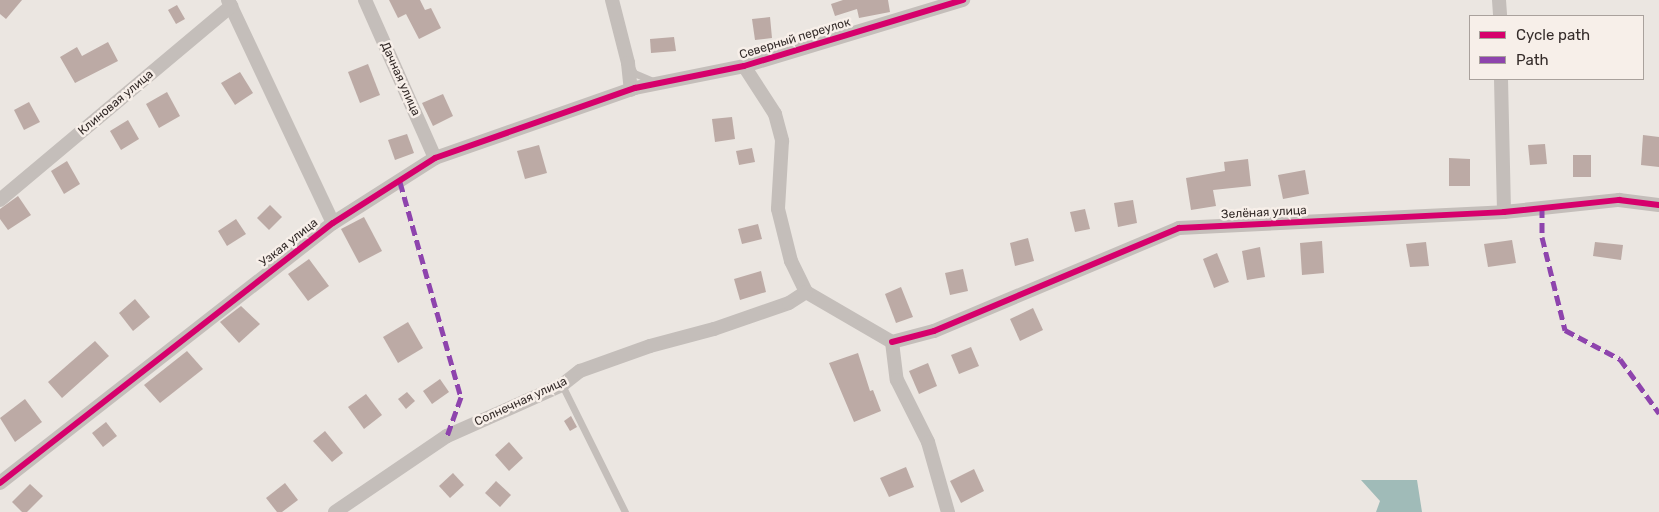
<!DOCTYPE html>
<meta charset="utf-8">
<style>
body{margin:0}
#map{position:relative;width:1659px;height:512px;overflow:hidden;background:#ebe6e1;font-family:Rubik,sans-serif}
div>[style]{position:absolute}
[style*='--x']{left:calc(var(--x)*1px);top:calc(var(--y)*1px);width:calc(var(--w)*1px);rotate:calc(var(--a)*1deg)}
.water>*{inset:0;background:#a0bbb8}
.building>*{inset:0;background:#bcaaa5}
.service>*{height:7px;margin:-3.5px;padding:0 3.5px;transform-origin:3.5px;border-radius:3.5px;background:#c4beba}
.minor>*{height:14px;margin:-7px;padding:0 7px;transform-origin:7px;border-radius:7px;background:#c4beba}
.quiet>*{height:5px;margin-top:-2.5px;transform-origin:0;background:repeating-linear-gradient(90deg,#8e44ad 0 10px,transparent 0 15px)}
.cycleway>*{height:6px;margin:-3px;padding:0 3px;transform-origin:3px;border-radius:3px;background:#d6006c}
span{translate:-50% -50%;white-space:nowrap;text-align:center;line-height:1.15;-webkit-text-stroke:5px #f7efe9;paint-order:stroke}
.street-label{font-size:12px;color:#342b29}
.legend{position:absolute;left:1469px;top:15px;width:175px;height:65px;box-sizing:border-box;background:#f7efe9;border:1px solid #a9a19c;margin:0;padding:6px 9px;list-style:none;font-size:15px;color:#342b29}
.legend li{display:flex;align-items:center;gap:10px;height:25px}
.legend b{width:25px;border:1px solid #a9a19c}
</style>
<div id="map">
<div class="water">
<i style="clip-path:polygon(1361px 480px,1417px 480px,1422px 512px,1376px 512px,1380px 501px)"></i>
</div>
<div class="building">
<i style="clip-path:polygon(0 0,22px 0,6px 19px,0 14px)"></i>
<i style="clip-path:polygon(389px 0,420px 0,425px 10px,431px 8px,441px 28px,419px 39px,406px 14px,398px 18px)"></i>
<i style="clip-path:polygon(843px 0,888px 0,890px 12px,859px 18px,857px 9px,835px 16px,831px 4px)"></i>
<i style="clip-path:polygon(177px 5px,185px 19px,176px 24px,168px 10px)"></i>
<i style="clip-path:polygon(770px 17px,772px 38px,755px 40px,752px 19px)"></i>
<i style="clip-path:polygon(674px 37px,676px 51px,651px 53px,650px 39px)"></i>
<i style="clip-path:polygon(108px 42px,118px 61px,75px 83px,60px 57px,77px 47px,82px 56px)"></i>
<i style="clip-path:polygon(368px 64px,380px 95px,360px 103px,348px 72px)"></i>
<i style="clip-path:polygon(240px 72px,253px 93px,235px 105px,221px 83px)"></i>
<i style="clip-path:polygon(167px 92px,180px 116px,159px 128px,146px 104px)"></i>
<i style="clip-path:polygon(443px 94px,453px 116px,433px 126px,422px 103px)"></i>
<i style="clip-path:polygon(29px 102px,40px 122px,24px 130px,14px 110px)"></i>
<i style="clip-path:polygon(732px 117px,735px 139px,715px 142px,712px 119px)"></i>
<i style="clip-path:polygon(128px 120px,139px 139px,121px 150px,110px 131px)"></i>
<i style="clip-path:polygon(407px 134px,414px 153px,395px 160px,388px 140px)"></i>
<i style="clip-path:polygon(1643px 135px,1659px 137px,1659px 167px,1641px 165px)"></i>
<i style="clip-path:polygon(1545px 144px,1547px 164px,1530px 165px,1528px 145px)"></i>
<i style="clip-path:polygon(539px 145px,547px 173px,525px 179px,517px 151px)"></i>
<i style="clip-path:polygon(752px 148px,755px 162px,739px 165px,736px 151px)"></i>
<i style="clip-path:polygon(1573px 155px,1591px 155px,1591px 177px,1573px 177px)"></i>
<i style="clip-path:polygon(1449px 158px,1470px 159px,1470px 186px,1449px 186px)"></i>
<i style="clip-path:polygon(1248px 159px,1251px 186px,1213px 190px,1216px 206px,1191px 210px,1186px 178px,1225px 171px,1224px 162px)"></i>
<i style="clip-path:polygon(67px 161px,80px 184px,64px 194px,51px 171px)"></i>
<i style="clip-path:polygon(1305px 170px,1309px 194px,1283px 199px,1278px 175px)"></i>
<i style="clip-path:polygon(18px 196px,31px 215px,8px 230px,0 219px,0 209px)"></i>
<i style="clip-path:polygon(1133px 200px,1137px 223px,1118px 227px,1114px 203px)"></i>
<i style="clip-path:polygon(270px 205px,282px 217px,269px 230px,257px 218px)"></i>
<i style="clip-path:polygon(1085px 209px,1090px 229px,1075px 232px,1070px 212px)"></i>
<i style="clip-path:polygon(364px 217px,382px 251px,359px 263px,341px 229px)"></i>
<i style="clip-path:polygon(236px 219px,246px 234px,227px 246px,218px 231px)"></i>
<i style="clip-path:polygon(758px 224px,762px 239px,742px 244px,738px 229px)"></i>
<i style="clip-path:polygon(1028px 238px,1034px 261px,1015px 266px,1010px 243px)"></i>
<i style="clip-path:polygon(1512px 240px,1516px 263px,1488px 267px,1484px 244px)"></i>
<i style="clip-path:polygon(1322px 241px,1324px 273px,1302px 275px,1300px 243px)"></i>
<i style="clip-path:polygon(1426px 242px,1429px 266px,1410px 267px,1406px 244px)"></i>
<i style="clip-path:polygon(1595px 242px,1623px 245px,1621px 260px,1593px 256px)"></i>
<i style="clip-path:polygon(1260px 247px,1265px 277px,1247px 280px,1242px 251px)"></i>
<i style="clip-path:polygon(1217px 253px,1229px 282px,1214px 288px,1203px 259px)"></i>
<i style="clip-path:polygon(309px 259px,329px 286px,308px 301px,288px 274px)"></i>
<i style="clip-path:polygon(963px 269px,968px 291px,950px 295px,945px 273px)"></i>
<i style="clip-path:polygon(761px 271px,766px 292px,740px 300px,734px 279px)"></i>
<i style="clip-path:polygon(901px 287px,913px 317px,896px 323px,885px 294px)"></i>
<i style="clip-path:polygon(135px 299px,150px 317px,133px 331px,119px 313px)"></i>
<i style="clip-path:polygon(241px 306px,260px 324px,239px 343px,220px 322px)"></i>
<i style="clip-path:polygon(1033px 308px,1043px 330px,1020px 341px,1010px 319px)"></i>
<i style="clip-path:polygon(408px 322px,423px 348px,398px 363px,383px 337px)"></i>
<i style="clip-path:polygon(95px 341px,109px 356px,62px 398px,48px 382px)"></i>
<i style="clip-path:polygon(971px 347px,979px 366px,959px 374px,951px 355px)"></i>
<i style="clip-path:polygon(187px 351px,203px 369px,160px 403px,144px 385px)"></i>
<i style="clip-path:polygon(858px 353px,870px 391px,873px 390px,881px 411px,854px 422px,829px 363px)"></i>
<i style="clip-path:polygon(928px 363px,937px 386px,919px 394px,909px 371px)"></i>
<i style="clip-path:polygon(440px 379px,449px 392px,432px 404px,423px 391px)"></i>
<i style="clip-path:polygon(407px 392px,415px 401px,406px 409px,398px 399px)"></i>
<i style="clip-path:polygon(366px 394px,382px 415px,364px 429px,348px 407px)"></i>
<i style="clip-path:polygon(25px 399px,42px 422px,15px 442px,0 418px)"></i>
<i style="clip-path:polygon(571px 416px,577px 427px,570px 431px,564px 421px)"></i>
<i style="clip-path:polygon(106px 422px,117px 436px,103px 447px,92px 433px)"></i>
<i style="clip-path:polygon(325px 431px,343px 453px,332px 462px,313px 441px)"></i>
<i style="clip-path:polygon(509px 442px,523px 458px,509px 471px,495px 455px)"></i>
<i style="clip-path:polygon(906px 467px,914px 487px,889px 497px,880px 478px)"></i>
<i style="clip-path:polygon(974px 469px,984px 491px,961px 503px,950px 481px)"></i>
<i style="clip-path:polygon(453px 473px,464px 485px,450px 498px,439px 486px)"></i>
<i style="clip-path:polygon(496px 481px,511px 495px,500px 507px,485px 493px)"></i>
<i style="clip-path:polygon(285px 483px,298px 500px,282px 512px,277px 512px,266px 498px)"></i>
<i style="clip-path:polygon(30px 484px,43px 496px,27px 512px,22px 512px,12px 502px)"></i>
</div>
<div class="service">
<i style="--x:631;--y:67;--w:7;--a:63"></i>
<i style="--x:634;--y:73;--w:23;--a:23"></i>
<i style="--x:562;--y:385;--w:142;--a:63.6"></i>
</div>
<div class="minor">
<i style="--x:228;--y:0;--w:246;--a:64.8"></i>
<i style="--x:365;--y:0;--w:173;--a:66.1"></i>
<i style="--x:612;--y:0;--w:65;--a:75.7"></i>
<i style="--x:628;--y:63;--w:27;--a:84"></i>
<i style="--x:1499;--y:0;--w:16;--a:86"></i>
<i style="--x:744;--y:66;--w:57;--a:57.1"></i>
<i style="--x:775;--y:114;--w:28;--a:75"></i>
<i style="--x:782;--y:141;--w:68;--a:93.4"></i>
<i style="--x:778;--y:209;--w:54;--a:76"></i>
<i style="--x:791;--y:261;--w:34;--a:64"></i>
<i style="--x:806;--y:292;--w:99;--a:30.2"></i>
<i style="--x:892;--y:342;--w:38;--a:83"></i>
<i style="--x:897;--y:380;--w:69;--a:63.4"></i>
<i style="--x:928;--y:442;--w:73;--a:74.1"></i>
<i style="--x:1501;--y:79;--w:133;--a:88.7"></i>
<i style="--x:0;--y:200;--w:302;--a:-40"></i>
<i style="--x:892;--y:342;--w:43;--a:-14.7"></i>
<i style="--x:934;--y:331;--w:266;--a:-22.8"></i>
<i style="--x:1179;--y:228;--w:325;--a:-2.8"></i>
<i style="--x:1504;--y:212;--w:116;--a:-6"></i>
<i style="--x:1619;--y:200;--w:40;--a:7.1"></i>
<i style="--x:0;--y:483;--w:422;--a:-38"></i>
<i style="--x:333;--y:223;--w:121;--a:-32.5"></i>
<i style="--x:435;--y:158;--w:212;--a:-19.3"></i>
<i style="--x:635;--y:88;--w:111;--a:-11.4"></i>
<i style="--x:744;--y:66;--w:229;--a:-16.8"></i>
<i style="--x:335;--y:512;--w:135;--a:-34.2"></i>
<i style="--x:447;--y:436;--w:126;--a:-23.9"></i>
<i style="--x:562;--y:385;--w:23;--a:-38"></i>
<i style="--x:580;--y:371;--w:74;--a:-19.7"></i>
<i style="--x:650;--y:346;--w:66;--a:-14.9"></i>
<i style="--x:714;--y:329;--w:79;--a:-19.1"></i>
<i style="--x:789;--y:303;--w:20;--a:-33"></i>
</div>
<div class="quiet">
<i style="--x:400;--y:182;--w:223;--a:74.2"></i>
<i style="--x:461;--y:397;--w:41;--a:109.7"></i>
<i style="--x:1542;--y:208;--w:29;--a:90"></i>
<i style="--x:1542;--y:237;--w:96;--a:76.1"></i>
<i style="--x:1565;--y:330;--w:62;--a:27.8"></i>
<i style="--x:1620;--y:359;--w:67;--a:54.2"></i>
</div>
<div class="cycleway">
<i style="--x:892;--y:342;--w:43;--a:-14.7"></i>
<i style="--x:934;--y:331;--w:266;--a:-22.8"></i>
<i style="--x:1179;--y:228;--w:325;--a:-2.8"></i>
<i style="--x:1504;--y:212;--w:116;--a:-6"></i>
<i style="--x:1619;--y:200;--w:40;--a:7.1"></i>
<i style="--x:0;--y:483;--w:422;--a:-38"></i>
<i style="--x:333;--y:223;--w:121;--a:-32.5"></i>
<i style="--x:435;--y:158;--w:212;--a:-19.3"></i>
<i style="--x:635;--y:88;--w:111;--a:-11.4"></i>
<i style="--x:744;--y:66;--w:229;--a:-16.8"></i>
</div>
<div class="street-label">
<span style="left:795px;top:39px;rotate:-17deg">Северный переулок</span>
<span style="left:400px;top:79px;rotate:66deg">Дачная улица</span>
<span style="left:116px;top:103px;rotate:-40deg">Клиновая улица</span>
<span style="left:1264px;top:213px;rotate:-3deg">Зелёная улица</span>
<span style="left:289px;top:243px;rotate:-38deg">Узкая улица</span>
<span style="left:521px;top:402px;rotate:-25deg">Солнечная улица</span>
</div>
<ul class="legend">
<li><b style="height:6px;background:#d6006c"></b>Cycle path</li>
<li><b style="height:6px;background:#8e44ad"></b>Path</li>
</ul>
</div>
